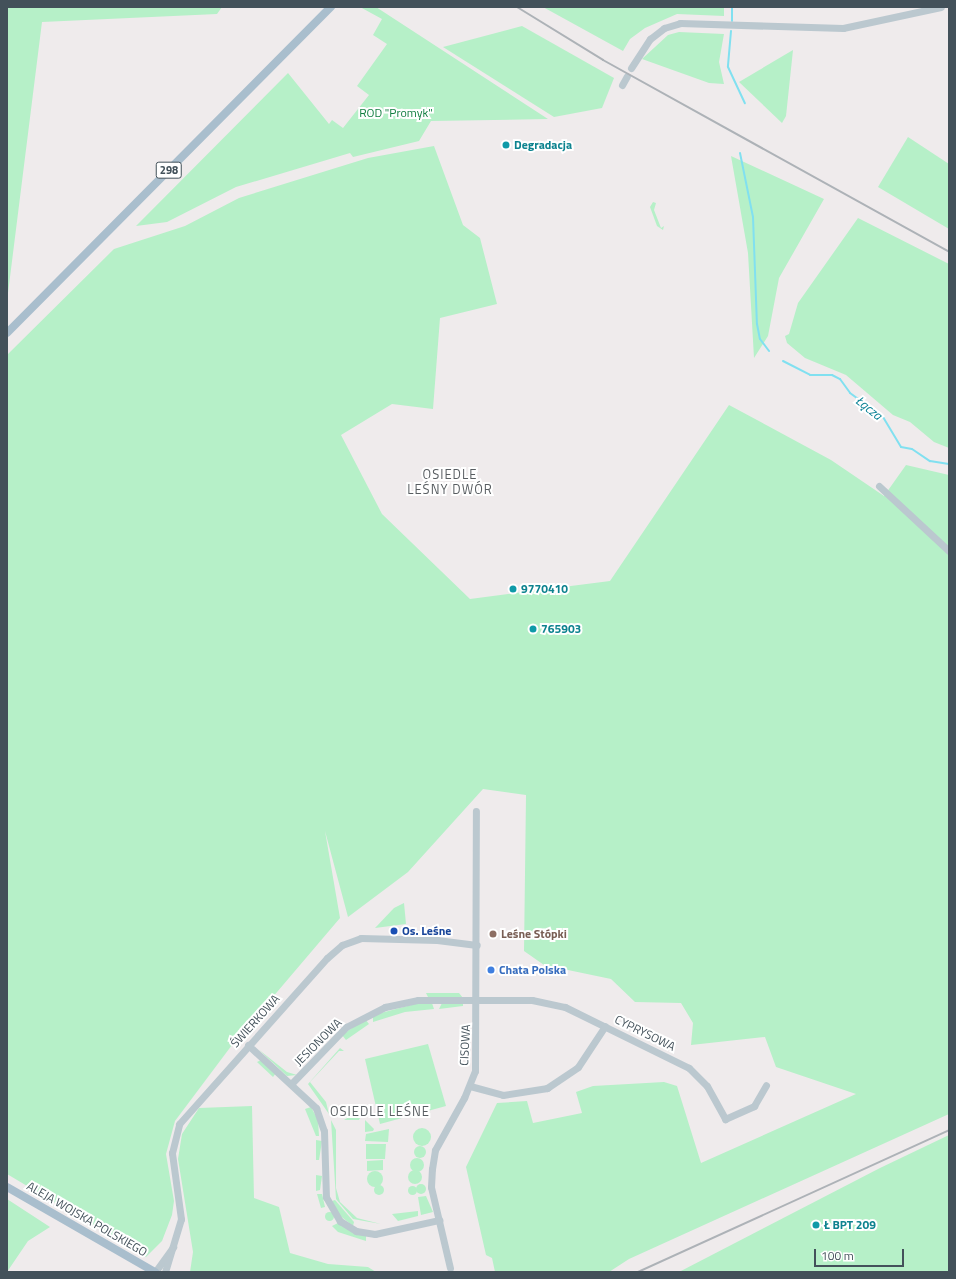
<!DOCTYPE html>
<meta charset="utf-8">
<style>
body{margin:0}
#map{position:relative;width:956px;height:1279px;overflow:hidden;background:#efebec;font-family:"Titillium Web",sans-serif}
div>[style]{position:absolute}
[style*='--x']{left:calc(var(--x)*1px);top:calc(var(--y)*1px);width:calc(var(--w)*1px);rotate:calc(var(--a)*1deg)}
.green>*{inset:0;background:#b6f0c8}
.round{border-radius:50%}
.stream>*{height:2px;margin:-1px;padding:0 1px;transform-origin:1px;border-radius:1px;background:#81e0f0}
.minor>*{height:7px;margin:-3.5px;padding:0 3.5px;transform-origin:3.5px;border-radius:3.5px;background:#bbc8cf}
.major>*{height:8px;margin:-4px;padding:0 4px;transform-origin:4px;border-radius:4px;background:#a9becd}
.rail>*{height:2px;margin:-1px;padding:0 1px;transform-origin:1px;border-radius:1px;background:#adb2b7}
.dots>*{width:11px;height:11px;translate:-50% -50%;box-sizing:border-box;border:2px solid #fff;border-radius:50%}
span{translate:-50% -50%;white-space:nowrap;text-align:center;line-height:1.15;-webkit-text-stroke:4px #fff;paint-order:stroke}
.shield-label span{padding:1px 3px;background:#fff;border:1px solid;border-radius:3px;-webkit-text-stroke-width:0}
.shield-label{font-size:11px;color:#43515a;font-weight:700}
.park-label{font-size:12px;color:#127e40}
.culture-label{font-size:12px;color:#0d838f;font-weight:700}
.left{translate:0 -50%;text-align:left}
.transit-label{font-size:12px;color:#164399;font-weight:700}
.education-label{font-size:12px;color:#785e54;font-weight:700}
.shop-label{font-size:12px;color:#366cbe;font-weight:700}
.street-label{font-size:12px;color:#43515a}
.water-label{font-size:13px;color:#078094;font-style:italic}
.neighbourhood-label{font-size:13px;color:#585d61;letter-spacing:1px}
.frame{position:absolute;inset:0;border:8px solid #43515a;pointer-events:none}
.scale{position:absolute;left:814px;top:1249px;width:90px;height:18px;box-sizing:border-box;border:2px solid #43515a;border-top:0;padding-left:5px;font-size:12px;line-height:14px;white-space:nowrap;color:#43515a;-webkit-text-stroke:3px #fff;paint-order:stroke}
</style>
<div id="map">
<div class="green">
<i style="clip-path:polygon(7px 7px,222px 7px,217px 14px,42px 22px,7px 301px)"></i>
<i style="clip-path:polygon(360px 7px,376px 7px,548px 119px,431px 121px,419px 141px,353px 157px,350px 153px,236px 187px,167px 222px,136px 226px,288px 73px,329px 124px,332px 120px,343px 128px,369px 95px,357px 86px,387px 44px,373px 35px,382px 19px)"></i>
<i style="clip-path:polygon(543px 7px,724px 7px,724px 16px,677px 14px,645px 28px,630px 39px,623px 51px)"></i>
<i style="clip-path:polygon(522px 26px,614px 78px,602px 108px,554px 117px,443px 47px)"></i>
<i style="clip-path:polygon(679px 32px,724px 34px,719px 62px,724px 84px,709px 83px,642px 59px,668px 35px)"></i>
<i style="clip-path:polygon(793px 50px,786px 116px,782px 123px,739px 82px)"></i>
<i style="clip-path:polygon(908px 137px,949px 164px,949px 229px,878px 187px)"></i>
<i style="clip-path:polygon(434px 146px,463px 225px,480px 238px,497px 304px,440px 318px,433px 409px,392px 404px,341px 435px,382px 514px,470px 599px,610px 581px,729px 405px,831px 460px,884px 496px,906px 465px,949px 475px,949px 1114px,629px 1259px,609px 1272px,495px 1272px,492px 1258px,486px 1255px,466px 1167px,497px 1103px,527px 1101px,533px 1123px,582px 1113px,576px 1092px,593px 1086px,664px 1082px,677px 1086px,701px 1163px,856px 1094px,776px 1067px,765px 1037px,691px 1045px,693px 1023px,681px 1003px,635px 1002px,611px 979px,544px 965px,524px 951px,526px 795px,483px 789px,408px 872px,348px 917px,325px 831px,340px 918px,232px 1045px,175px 1121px,166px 1154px,174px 1201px,172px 1215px,162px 1241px,146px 1257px,7px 1174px,7px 355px,114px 249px,185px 226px,239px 198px,368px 158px)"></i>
<i style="clip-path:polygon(731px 156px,824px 199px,779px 278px,768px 336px,754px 358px,748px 253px)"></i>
<i style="clip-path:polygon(653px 202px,656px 203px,654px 210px,661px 228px,664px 226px,663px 230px,657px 226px,650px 207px)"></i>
<i style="clip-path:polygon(858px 218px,949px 264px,949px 448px,934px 442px,910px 422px,893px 415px,846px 375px,805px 358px,787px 343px,785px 336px,789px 334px,798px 303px)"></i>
<i style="clip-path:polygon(404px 903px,406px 924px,375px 928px,394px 908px)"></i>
<i style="clip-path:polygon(426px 993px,459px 993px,463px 998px,428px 997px)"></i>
<i style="clip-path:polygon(419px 1003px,432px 1003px,434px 1009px,405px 1012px,373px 1022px,373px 1015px)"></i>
<i style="clip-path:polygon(442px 1003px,463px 1003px,463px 1006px,439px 1009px)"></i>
<i style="clip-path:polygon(365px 1019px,369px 1024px,346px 1040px,342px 1035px)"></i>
<i style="clip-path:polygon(428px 1044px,446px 1106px,380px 1124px,365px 1059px)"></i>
<i style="clip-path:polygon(340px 1048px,344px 1051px,339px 1051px,310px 1082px,326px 1102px,329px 1114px,308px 1084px)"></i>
<i style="clip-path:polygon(258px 1049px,287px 1072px,297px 1075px,287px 1076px)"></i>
<i style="clip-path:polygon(261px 1060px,276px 1073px,273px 1077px,257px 1062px)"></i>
<i style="clip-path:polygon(252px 1106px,254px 1198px,279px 1207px,290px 1253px,328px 1264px,368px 1267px,376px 1272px,190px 1272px,193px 1252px,178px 1159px,182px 1134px,199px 1108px)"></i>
<i style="clip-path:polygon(311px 1107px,318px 1120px,319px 1136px,316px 1136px,305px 1109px)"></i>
<i style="clip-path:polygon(357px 1112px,361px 1116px,359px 1120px,344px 1120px)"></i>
<i style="clip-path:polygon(331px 1120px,336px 1130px,336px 1188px,340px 1202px,357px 1218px,381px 1224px,353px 1219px,336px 1199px)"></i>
<i style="clip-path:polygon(365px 1120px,374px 1129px,373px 1131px,365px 1132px)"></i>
<i class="round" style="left:413px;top:1128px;width:18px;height:18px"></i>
<i style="clip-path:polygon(389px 1129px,388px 1142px,365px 1141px,366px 1134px)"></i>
<i style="clip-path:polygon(949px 1135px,949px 1272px,679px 1272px,880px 1168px)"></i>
<i style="clip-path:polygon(316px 1140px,322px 1141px,319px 1160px,316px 1160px)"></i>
<i style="clip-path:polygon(386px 1144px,385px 1159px,366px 1159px,366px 1144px)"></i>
<i class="round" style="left:414px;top:1146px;width:12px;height:12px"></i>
<i class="round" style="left:410px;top:1158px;width:14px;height:14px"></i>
<i style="clip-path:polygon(367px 1161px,383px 1160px,383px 1170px,367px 1171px)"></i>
<i class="round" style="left:408px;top:1170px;width:14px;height:14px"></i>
<i class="round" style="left:367px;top:1171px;width:16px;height:16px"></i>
<i style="clip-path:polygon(316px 1175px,322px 1176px,320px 1190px,316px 1191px)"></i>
<i class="round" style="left:416px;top:1184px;width:10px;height:10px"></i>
<i class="round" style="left:374px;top:1185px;width:10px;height:10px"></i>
<i class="round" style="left:407.5px;top:1185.5px;width:9px;height:9px"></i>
<i style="clip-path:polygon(317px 1194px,322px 1194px,325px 1207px,321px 1208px)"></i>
<i style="clip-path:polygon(426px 1196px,433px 1212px,421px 1215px,418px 1197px)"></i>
<i style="clip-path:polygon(7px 1199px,50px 1227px,28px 1241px,7px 1272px)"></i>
<i style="clip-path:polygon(335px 1200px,354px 1222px,353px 1226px,339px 1215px,332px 1201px)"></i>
<i style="clip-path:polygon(418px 1211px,418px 1216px,398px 1221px,392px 1214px)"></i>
<i class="round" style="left:324.5px;top:1211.5px;width:9px;height:9px"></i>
<i style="clip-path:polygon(338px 1223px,366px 1236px,366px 1241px,338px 1232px,332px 1226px)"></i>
</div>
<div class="stream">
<i style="--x:732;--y:21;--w:14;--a:-90"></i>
<i style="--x:731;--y:31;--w:36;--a:95"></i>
<i style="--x:728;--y:67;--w:40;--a:65"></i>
<i style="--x:740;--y:153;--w:65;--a:78.5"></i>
<i style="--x:753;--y:217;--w:107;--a:87.9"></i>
<i style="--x:757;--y:324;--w:15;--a:79"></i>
<i style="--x:760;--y:339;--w:15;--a:53"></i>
<i style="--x:783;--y:361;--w:30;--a:27"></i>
<i style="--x:810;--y:375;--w:22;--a:0"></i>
<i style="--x:832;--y:375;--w:9;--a:27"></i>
<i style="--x:840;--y:379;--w:17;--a:54"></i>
<i style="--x:850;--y:393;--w:41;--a:36"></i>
<i style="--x:883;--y:417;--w:35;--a:59"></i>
<i style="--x:901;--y:447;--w:11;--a:10"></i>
<i style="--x:912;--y:449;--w:22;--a:34"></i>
<i style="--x:930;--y:461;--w:19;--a:9"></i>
</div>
<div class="minor">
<i style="--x:631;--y:68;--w:35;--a:-57"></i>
<i style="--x:650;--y:39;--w:18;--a:-38"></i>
<i style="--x:664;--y:28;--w:17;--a:-17"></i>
<i style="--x:680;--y:23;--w:163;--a:1.8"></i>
<i style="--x:843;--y:28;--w:100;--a:-12.1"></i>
<i style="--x:622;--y:85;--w:10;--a:-61"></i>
<i style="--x:879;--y:486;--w:96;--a:42.9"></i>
<i style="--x:248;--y:1045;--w:93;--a:42.8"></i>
<i style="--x:316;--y:1108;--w:24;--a:71"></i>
<i style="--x:324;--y:1131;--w:66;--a:88.3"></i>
<i style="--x:326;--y:1197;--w:28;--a:60"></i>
<i style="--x:340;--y:1221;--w:19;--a:32"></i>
<i style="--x:356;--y:1231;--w:19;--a:9"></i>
<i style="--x:375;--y:1234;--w:66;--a:-12.3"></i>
<i style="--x:292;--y:1083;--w:78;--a:-46"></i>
<i style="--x:346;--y:1027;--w:44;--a:-27.1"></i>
<i style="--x:385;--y:1007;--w:34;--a:-12"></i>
<i style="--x:418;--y:1000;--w:114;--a:0"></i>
<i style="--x:532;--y:1000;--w:34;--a:12"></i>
<i style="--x:565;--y:1007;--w:138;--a:26.2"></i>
<i style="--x:689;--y:1068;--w:25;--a:45"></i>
<i style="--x:707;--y:1086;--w:38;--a:61"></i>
<i style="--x:725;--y:1119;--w:32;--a:-24"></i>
<i style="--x:754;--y:1106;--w:24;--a:-60"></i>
<i style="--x:470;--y:1086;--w:34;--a:15"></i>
<i style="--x:503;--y:1095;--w:45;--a:-9"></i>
<i style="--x:547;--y:1088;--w:37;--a:-34"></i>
<i style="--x:578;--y:1067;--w:49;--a:-56.6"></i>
<i style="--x:450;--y:1268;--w:83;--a:-103.2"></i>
<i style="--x:431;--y:1187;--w:18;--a:-87"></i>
<i style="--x:432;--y:1169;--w:19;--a:-81"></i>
<i style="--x:435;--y:1150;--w:60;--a:-60.9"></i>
<i style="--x:464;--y:1098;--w:29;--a:-68"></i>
<i style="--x:475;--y:1071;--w:260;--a:-89.8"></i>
<i style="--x:155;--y:1272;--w:31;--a:-54"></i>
<i style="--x:165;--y:1272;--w:55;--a:-73.2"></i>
<i style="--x:181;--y:1219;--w:67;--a:-97.8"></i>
<i style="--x:172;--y:1153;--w:30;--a:-76"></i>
<i style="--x:179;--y:1124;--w:222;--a:-48.3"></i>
<i style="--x:327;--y:958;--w:20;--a:-41"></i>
<i style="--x:342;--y:945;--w:20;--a:-20"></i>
<i style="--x:361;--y:938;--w:76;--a:1.5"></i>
<i style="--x:437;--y:940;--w:40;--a:7.1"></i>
</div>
<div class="major">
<i style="--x:7;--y:333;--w:460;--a:-45.2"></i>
<i style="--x:7;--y:1187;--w:171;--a:29.9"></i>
</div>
<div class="rail">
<i style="--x:517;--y:7;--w:101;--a:31.6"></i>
<i style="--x:603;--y:60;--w:396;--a:29"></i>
<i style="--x:638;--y:1272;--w:342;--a:-24.5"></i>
</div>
<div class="dots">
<i style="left:506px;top:145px;background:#0f9aa8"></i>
<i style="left:513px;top:589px;background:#0f9aa8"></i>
<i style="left:533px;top:629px;background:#0f9aa8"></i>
<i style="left:394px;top:931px;background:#1a4fb4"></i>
<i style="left:493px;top:934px;background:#8d6e63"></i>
<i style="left:491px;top:970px;background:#3f7fe0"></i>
<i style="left:816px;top:1225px;background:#0f9aa8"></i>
</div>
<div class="shield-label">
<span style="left:169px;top:170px">298</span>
</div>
<div class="park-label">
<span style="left:396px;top:113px">ROD "Promyk"</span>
</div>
<div class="culture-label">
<span class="left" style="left:514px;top:145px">Degradacja</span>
<span class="left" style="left:521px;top:589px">9770410</span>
<span class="left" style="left:541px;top:629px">765903</span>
<span class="left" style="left:824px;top:1225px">Ł BPT 209</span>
</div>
<div class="transit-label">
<span class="left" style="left:402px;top:931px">Os. Leśne</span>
</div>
<div class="education-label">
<span class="left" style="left:501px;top:934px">Leśne Stópki</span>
</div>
<div class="shop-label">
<span class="left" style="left:499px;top:970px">Chata Polska</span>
</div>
<div class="street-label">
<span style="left:255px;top:1021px;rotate:-48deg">ŚWIERKOWA</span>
<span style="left:645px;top:1033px;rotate:26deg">CYPRYSOWA</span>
<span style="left:318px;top:1042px;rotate:-45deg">JESIONOWA</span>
<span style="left:465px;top:1045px;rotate:-87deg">CISOWA</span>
<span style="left:87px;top:1219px;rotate:30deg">ALEJA WOJSKA POLSKIEGO</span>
</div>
<div class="water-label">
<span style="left:869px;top:408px;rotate:39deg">Łącza</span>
</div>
<div class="neighbourhood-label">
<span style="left:450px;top:482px">OSIEDLE<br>LEŚNY DWÓR</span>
<span style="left:380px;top:1111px">OSIEDLE LEŚNE</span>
</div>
<div class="frame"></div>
<div class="scale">100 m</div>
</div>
